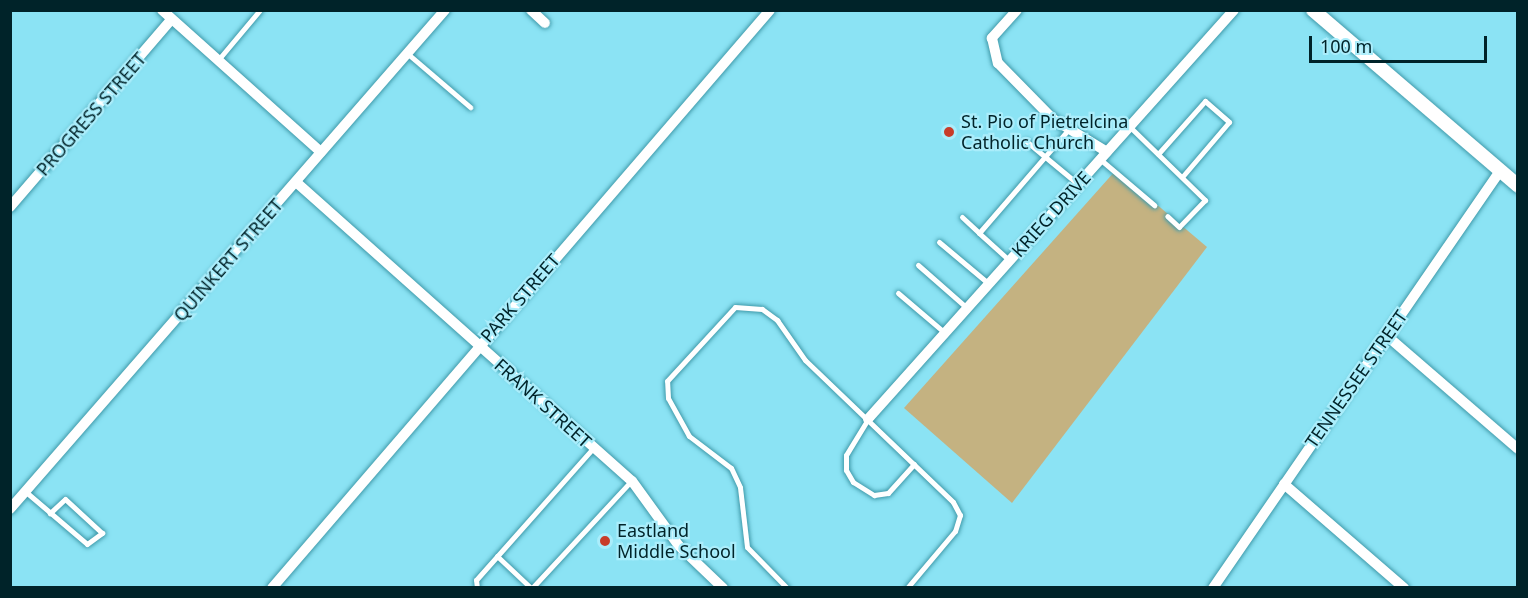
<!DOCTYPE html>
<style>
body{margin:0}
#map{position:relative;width:1528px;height:598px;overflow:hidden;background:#8be3f4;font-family:"Noto Sans",sans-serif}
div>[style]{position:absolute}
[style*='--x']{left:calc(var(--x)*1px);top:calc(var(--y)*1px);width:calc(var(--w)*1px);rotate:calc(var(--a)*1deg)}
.green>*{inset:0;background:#c4b281}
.roads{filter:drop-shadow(0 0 2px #409aaa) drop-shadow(0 0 2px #409aaa)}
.lane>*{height:5px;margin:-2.5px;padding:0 2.5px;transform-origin:2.5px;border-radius:2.5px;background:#fff}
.street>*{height:10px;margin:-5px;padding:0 5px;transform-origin:5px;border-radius:5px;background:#fff}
.secondary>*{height:14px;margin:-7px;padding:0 7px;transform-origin:7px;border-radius:7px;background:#fff}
.dots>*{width:16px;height:16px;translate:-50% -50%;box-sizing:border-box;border:3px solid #aaedfb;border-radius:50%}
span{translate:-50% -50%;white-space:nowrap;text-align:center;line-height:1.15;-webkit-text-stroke:4.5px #aaedfb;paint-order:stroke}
.street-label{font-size:18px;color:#002329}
.poi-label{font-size:18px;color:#002329}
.left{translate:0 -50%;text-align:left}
.frame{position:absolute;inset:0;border:12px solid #002329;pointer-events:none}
.scale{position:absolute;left:1309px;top:36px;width:178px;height:27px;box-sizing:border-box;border:3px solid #002329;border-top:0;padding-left:8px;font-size:18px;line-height:21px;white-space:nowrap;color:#002329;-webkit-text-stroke:4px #aaedfb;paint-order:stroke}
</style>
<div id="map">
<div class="green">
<i style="clip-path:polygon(1116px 170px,1207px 247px,1012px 503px,904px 408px)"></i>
</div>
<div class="roads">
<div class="lane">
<i style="--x:408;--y:54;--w:82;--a:40.5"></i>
<i style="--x:218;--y:60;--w:65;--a:-50"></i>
<i style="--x:1130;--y:127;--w:105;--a:44.2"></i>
<i style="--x:1205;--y:200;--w:37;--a:134"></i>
<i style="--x:1179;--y:227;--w:16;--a:-137"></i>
<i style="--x:1026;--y:141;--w:67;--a:39.6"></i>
<i style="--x:1158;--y:154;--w:71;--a:-48.4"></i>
<i style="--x:1205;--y:101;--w:32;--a:41"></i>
<i style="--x:1229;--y:122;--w:72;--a:130.5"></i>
<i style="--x:1101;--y:160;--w:70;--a:40.3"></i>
<i style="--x:962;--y:217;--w:23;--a:43"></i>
<i style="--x:939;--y:242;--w:65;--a:40"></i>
<i style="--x:1010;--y:261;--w:42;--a:-137.9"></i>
<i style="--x:979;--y:233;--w:136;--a:-49.2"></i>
<i style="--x:918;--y:265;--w:65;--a:41.3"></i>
<i style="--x:898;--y:293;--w:62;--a:40.4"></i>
<i style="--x:868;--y:419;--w:42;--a:121.4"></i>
<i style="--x:846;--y:455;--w:15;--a:90"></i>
<i style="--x:846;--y:470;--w:14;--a:60"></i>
<i style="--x:853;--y:482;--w:25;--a:32"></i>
<i style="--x:874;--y:495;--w:14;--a:-8"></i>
<i style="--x:888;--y:493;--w:39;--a:-48"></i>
<i style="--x:26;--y:492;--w:80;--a:40.4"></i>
<i style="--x:87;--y:544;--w:19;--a:-36"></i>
<i style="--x:102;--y:533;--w:50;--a:-137.4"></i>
<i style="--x:65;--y:499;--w:21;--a:137"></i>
<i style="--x:497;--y:556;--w:47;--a:43.3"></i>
<i style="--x:477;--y:588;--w:8;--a:-97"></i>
<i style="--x:476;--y:580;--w:176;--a:-48.4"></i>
<i style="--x:532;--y:588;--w:146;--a:-47.2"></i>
<i style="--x:787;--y:588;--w:57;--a:-134.3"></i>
<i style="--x:747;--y:547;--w:60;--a:-96.7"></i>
<i style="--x:740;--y:487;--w:21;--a:-115"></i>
<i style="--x:731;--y:468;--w:53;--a:-142.7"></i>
<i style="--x:689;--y:436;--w:43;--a:-118.9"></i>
<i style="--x:668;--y:398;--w:17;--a:-93"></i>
<i style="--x:667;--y:381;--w:100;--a:-47.4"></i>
<i style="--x:735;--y:307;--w:27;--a:4"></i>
<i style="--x:762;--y:309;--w:19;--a:36"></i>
<i style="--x:777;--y:320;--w:49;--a:55"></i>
<i style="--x:805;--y:360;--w:205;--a:43.8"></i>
<i style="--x:953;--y:502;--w:15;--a:62"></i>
<i style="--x:960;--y:515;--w:17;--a:107"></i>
<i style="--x:955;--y:531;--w:75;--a:130.1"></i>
</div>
<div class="street">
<i style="--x:162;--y:10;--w:213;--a:41.8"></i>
<i style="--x:531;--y:10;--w:19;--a:43"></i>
<i style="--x:1017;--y:10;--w:38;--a:132"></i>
<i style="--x:992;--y:38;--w:26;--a:77"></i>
<i style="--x:998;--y:63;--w:78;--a:45.5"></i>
<i style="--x:1053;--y:119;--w:63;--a:31.4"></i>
<i style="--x:296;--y:182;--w:450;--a:41.7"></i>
<i style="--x:632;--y:481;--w:80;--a:54.1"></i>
<i style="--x:679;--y:546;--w:61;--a:43.7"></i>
<i style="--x:10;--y:207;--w:247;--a:-49.3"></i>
<i style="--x:1386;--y:335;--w:174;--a:40.8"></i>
<i style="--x:868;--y:419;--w:549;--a:-48.18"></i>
<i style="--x:1284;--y:484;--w:159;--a:40.9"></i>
<i style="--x:10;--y:509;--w:662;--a:-48.92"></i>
<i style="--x:272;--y:588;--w:763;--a:-49.25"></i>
<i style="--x:1213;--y:588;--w:506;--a:-55.46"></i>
</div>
<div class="secondary">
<i style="--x:1313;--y:10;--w:270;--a:40.6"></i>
</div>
</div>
<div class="dots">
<i style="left:949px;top:132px;background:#c83c29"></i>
<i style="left:605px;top:541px;background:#c83c29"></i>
</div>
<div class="street-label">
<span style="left:91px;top:114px;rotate:-49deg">PROGRESS STREET</span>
<span style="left:1051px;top:214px;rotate:-48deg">KRIEG DRIVE</span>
<span style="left:228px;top:260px;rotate:-49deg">QUINKERT STREET</span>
<span style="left:520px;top:298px;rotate:-49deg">PARK STREET</span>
<span style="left:1356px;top:379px;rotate:-55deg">TENNESSEE STREET</span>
<span style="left:543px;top:403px;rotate:42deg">FRANK STREET</span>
</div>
<div class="poi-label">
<span class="left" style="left:961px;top:132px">St. Pio of Pietrelcina<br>Catholic Church</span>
<span class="left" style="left:617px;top:541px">Eastland<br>Middle School</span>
</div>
<div class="frame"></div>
<div class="scale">100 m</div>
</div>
